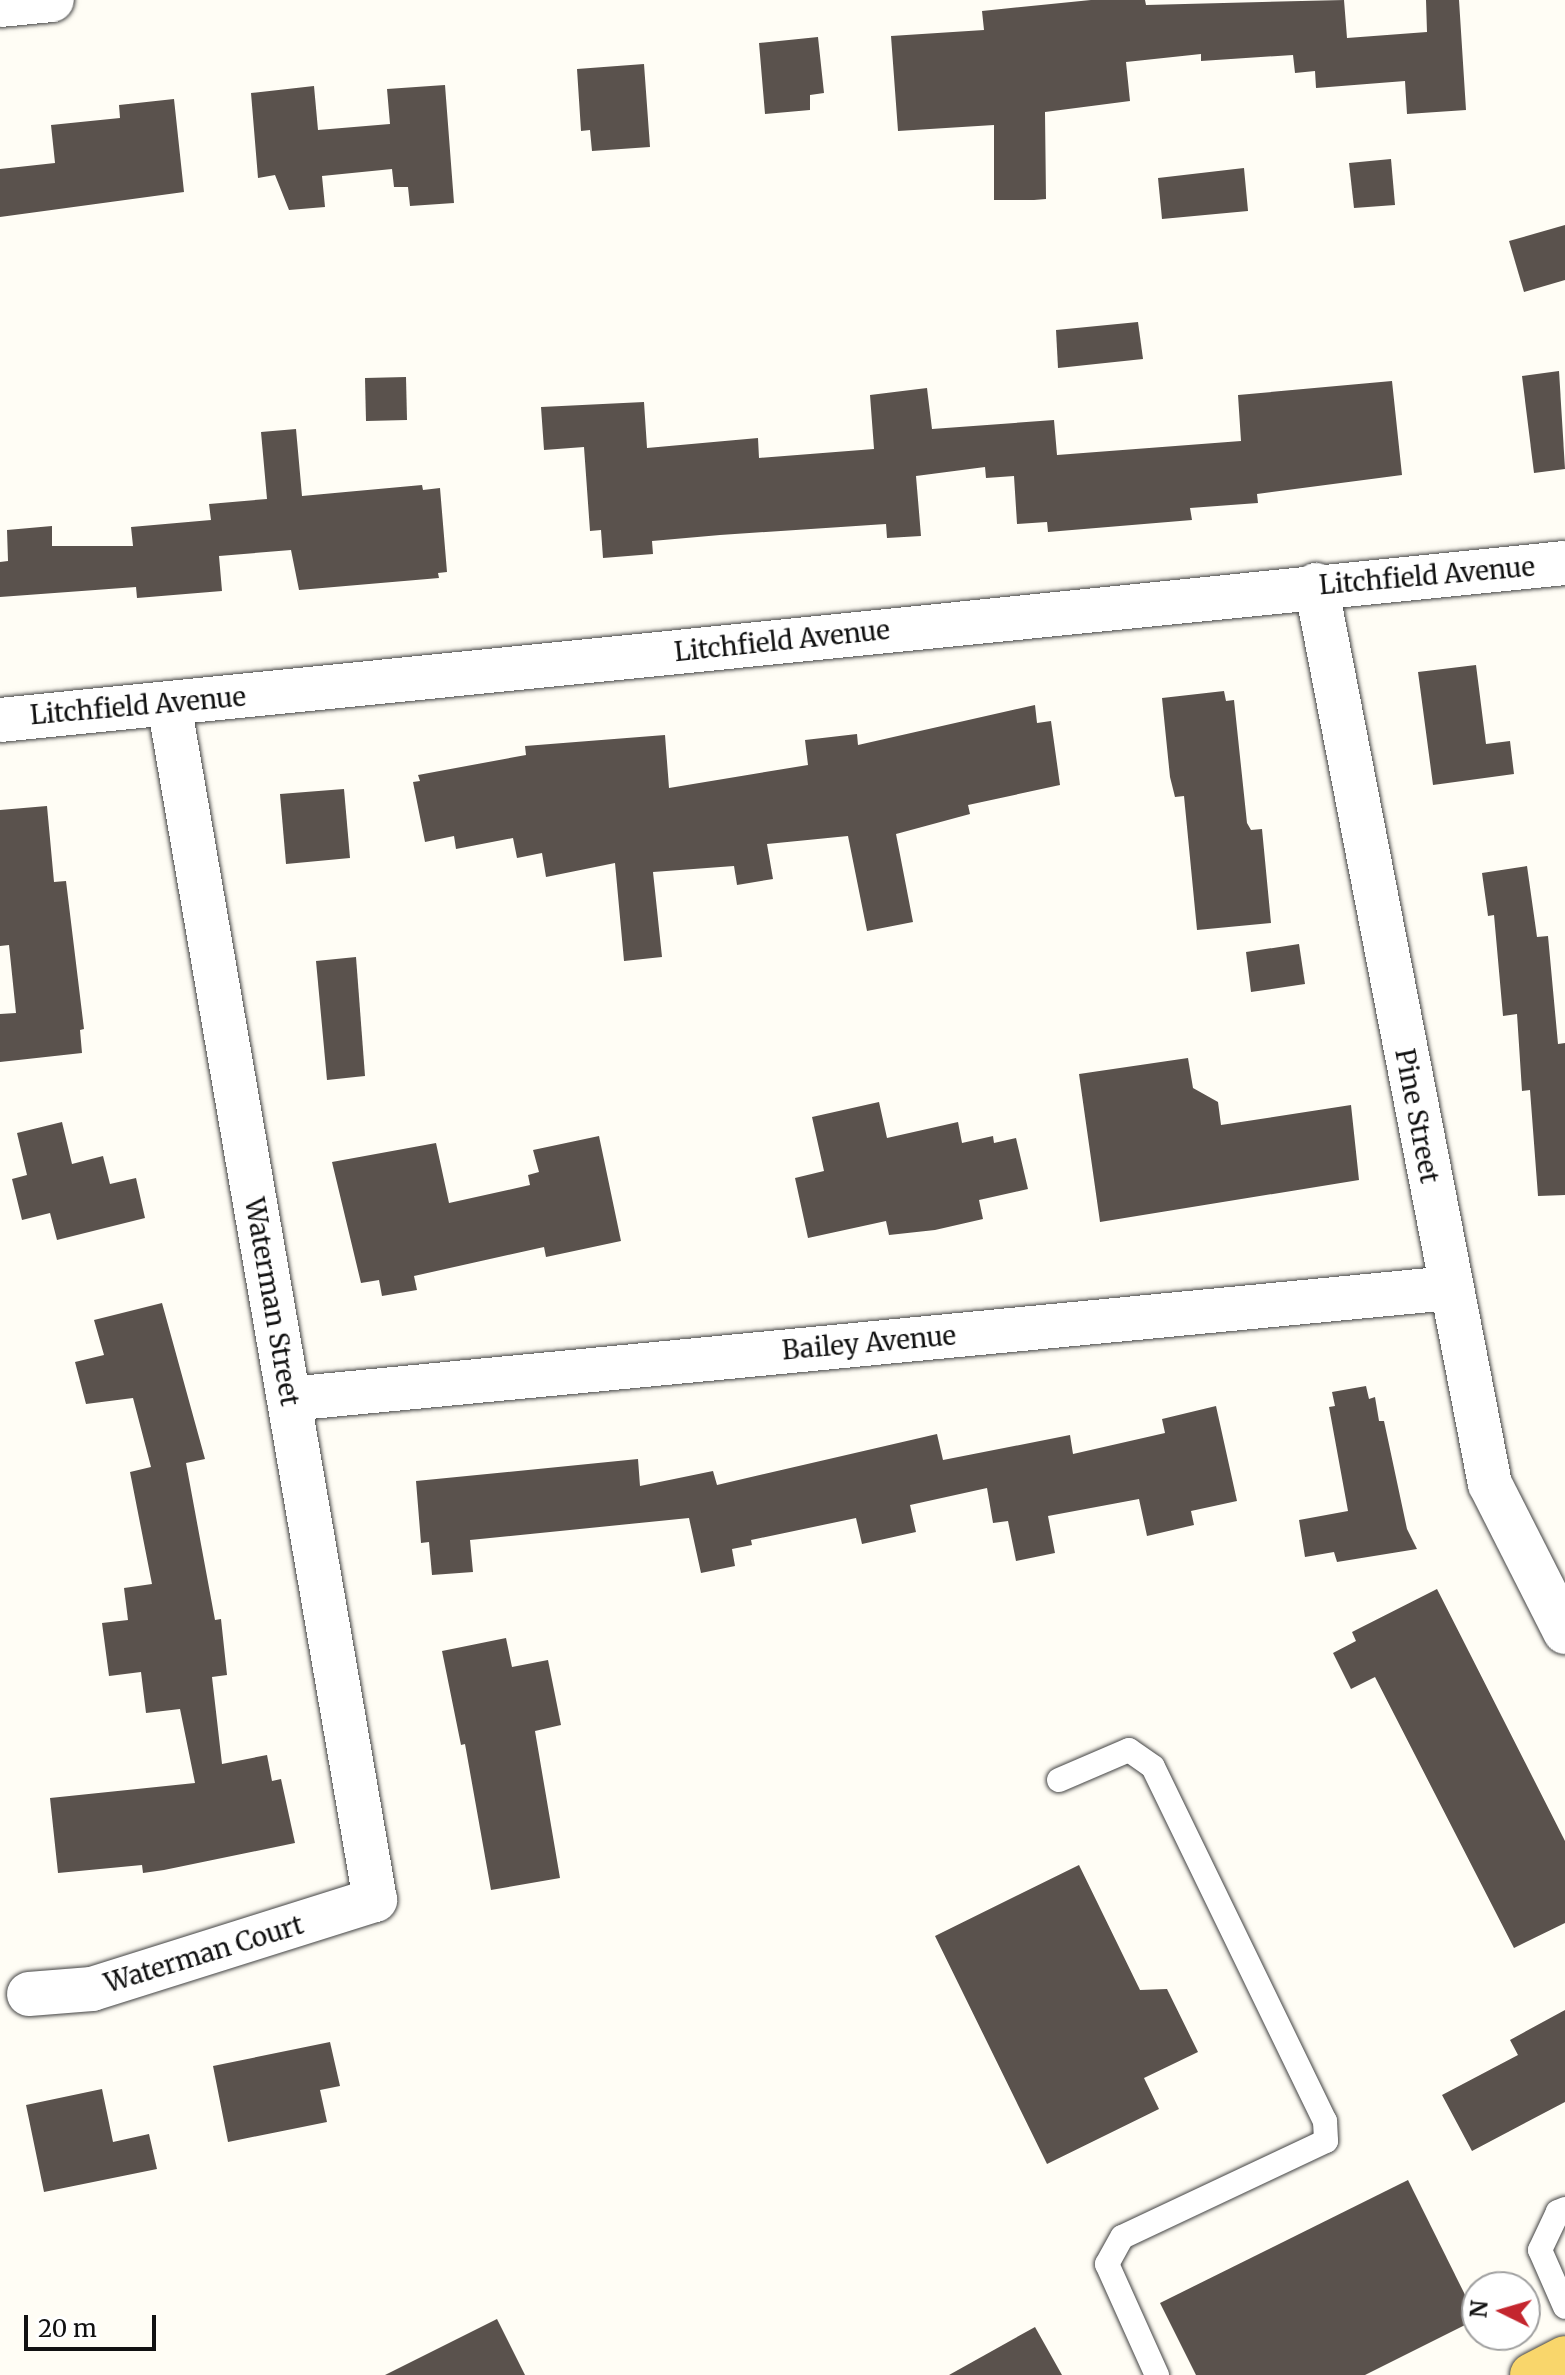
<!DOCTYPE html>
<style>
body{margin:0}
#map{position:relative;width:1565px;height:2375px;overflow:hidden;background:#fffdf5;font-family:Merriweather,serif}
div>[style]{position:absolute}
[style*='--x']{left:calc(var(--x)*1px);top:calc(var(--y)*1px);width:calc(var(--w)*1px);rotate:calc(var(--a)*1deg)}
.building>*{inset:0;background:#5a524d}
.roads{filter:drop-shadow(0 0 2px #444) drop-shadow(0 0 2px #444)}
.lane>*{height:24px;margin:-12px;padding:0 12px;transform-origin:12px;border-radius:12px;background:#fff}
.street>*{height:44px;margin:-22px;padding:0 22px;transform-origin:22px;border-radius:22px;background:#fff}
.primary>*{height:44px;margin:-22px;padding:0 22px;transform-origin:22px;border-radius:22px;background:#f9d66b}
span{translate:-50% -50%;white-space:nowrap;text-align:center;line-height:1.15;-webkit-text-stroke:8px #fff;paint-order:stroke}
.street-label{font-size:26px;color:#111}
.north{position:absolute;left:1461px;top:2271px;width:80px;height:80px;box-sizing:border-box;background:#fff;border:2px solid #a0a0a0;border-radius:50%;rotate:275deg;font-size:22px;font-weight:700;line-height:32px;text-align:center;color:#111}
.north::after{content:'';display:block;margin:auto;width:28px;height:36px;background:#c4262e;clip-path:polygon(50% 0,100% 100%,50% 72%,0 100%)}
.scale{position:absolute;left:24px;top:2315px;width:132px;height:36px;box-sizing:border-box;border:4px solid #111;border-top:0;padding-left:10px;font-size:24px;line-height:28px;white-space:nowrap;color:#111;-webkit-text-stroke:6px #fff;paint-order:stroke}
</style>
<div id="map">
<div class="building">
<i style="clip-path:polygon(1091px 0,1145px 0,1146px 5px,1344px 0,1347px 38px,1427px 32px,1426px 0,1459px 0,1466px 110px,1407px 114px,1405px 81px,1316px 88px,1315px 71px,1295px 73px,1293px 55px,1201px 61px,1201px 54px,1126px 62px,1130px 101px,1045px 112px,1046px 199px,1034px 200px,994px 200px,994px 125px,898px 131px,891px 36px,984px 30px,982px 11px)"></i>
<i style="clip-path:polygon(818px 37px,824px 93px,810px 95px,810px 110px,765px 114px,759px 43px)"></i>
<i style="clip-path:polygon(644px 64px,650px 147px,592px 151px,590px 130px,581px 131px,577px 69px)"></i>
<i style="clip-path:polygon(445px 85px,454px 203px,410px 206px,408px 187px,394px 187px,392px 169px,322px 176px,325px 207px,289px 210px,275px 175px,258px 178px,251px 93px,314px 86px,318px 130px,390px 124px,387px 89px)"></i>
<i style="clip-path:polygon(174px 99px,184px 192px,0 217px,0 169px,55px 163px,51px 125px,120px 118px,119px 105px)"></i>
<i style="clip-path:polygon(1391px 159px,1395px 205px,1354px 208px,1349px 163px)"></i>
<i style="clip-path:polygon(1244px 168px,1248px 211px,1162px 219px,1158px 178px)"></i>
<i style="clip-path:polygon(1565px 225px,1565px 280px,1524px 292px,1509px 241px)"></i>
<i style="clip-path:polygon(1138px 322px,1143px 359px,1058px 368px,1056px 330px)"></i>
<i style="clip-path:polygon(1559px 371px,1565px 469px,1534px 473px,1522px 376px)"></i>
<i style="clip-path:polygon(406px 377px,407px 420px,366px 421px,365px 378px)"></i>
<i style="clip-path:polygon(1392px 381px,1402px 475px,1257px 494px,1258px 503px,1190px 508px,1192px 520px,1048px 532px,1047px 522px,1017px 524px,1014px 476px,986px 478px,985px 467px,916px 476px,921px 536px,887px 538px,886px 524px,720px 535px,652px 541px,653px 554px,603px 558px,601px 530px,590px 531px,584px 447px,544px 450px,541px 407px,644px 402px,647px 448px,758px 438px,759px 458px,874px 449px,870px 395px,927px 388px,932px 429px,1054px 420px,1057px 455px,1241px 441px,1238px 395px)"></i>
<i style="clip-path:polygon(296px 429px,302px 496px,422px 485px,423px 490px,440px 488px,447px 572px,438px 573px,439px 578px,299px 590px,291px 550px,219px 556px,222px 591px,137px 598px,136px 587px,0 597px,0 562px,8px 561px,7px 530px,52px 526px,52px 546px,133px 546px,131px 527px,211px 520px,209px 504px,267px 499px,261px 432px)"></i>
<i style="clip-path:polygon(1476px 665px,1486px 744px,1510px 741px,1514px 774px,1433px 785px,1418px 672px)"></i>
<i style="clip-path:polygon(1224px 691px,1226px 701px,1234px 700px,1247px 823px,1251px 830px,1262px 829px,1271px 923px,1197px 930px,1184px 796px,1175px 797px,1170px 777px,1162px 698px)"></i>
<i style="clip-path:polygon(1035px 705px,1037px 723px,1051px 721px,1060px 785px,968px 805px,970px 814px,896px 834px,913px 922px,867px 931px,848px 836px,767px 844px,773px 879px,737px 885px,734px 866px,653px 872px,662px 957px,624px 961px,615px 863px,546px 877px,542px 853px,517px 858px,513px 838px,456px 849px,454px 836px,425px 842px,413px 782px,420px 781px,418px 775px,526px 755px,525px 746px,665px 735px,669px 788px,808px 765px,805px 740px,857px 734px,858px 745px)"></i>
<i style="clip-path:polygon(344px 789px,350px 858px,286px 864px,280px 794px)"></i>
<i style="clip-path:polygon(47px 806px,54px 882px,66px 881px,84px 1029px,80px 1030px,82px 1053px,0 1062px,0 1014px,16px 1013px,9px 945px,0 946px,0 810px)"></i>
<i style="clip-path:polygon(1527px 866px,1537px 937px,1548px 936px,1558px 1044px,1565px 1043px,1565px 1195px,1538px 1196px,1530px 1090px,1522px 1091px,1517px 1014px,1503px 1016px,1494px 915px,1488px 916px,1482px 873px)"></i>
<i style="clip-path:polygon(1299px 944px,1305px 984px,1251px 992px,1246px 952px)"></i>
<i style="clip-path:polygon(356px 957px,365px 1076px,327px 1080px,316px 961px)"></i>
<i style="clip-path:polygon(1188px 1058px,1193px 1088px,1218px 1102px,1221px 1125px,1351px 1105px,1359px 1180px,1100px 1222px,1079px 1074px)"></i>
<i style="clip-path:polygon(879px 1102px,887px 1138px,958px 1122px,962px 1143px,993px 1136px,994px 1143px,1016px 1138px,1028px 1189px,979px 1200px,983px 1219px,935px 1230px,889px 1235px,886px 1221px,808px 1238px,795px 1178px,824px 1171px,812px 1117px)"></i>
<i style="clip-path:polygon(62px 1122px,72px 1164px,103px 1156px,110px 1184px,136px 1178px,145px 1218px,57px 1240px,50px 1213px,22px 1220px,12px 1179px,27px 1175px,17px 1133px)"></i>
<i style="clip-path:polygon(599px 1136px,621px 1241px,546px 1257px,544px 1247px,414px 1276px,417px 1290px,382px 1296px,379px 1280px,361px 1283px,332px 1162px,436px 1143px,449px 1203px,530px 1185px,528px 1175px,539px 1172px,533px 1150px)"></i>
<i style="clip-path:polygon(162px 1303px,205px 1459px,186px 1463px,215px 1620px,221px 1619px,227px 1675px,212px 1677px,222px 1764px,267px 1755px,272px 1781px,281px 1779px,295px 1843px,164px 1870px,143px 1873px,142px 1865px,58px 1873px,50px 1798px,195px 1783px,180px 1709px,146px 1713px,141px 1672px,109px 1676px,102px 1623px,128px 1620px,124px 1588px,152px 1584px,130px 1472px,151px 1467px,133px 1398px,86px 1404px,75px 1362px,104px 1355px,94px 1320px)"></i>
<i style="clip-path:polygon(1366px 1386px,1369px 1399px,1375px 1397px,1379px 1421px,1384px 1421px,1407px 1529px,1417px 1549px,1337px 1562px,1334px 1552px,1305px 1557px,1299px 1520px,1348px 1511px,1329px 1407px,1335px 1406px,1332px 1392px)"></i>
<i style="clip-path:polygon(1216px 1406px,1237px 1501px,1191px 1511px,1194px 1525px,1147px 1536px,1139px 1499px,1048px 1516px,1055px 1553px,1016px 1561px,1008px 1521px,993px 1523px,987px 1488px,910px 1505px,916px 1532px,862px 1544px,856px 1518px,751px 1540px,752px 1545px,732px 1549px,735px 1566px,701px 1573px,689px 1518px,470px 1540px,473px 1572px,432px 1575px,429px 1542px,421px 1543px,416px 1481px,638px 1459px,640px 1486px,713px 1471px,717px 1485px,937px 1434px,943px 1460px,1070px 1435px,1073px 1454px,1165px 1433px,1162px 1419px)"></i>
<i style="clip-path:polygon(1437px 1589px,1565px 1841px,1565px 1923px,1514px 1948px,1375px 1677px,1351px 1689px,1333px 1653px,1356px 1641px,1352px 1632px)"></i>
<i style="clip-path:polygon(506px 1638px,512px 1667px,548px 1660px,561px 1725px,535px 1731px,560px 1878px,491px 1890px,465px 1744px,461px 1745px,442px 1651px)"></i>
<i style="clip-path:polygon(1079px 1865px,1140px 1990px,1167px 1989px,1198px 2052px,1144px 2078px,1159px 2109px,1047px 2164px,935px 1936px)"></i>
<i style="clip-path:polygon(1565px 2010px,1565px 2102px,1472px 2151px,1442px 2095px,1518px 2055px,1510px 2040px)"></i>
<i style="clip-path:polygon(330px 2042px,340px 2086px,320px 2090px,327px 2122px,228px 2142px,213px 2066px)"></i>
<i style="clip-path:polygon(102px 2089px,113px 2142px,149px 2134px,157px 2169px,44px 2192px,26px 2105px)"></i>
<i style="clip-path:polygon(1408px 2180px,1477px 2319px,1365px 2375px,1196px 2375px,1160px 2303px)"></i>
<i style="clip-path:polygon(497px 2319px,525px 2375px,385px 2375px)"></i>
<i style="clip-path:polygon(1035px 2327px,1062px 2375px,949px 2375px)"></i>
</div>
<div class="roads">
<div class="lane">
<i style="--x:1059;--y:1780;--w:76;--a:-23.2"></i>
<i style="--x:1129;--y:1750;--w:29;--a:35"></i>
<i style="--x:1153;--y:1767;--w:394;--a:64.1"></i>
<i style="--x:1325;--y:2121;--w:20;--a:87"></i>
<i style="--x:1326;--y:2141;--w:225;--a:154.8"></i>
<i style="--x:1122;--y:2237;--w:31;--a:119"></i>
<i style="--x:1107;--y:2264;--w:122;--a:65.8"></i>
<i style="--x:1565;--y:2209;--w:8;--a:157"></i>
<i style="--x:1558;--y:2212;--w:42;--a:115.3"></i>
<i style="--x:1540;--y:2250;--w:62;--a:66.3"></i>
</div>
<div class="street">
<i style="--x:0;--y:5;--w:52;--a:-5.5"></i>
<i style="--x:1316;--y:585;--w:916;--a:79.05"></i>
<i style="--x:1490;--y:1484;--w:166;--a:63.1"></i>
<i style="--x:0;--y:720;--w:1573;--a:-5.73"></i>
<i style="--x:289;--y:1399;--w:1166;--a:-5.46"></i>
<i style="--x:29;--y:1994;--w:63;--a:-4.5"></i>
<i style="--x:92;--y:1989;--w:297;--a:-17.5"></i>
<i style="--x:375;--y:1900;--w:1214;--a:-99.77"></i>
</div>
<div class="primary">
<i style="--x:1532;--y:2375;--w:37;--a:-27"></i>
</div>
</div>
<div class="street-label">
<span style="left:1427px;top:576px;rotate:-5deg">Litchfield Avenue</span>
<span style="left:782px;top:641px;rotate:-6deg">Litchfield Avenue</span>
<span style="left:138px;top:706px;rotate:-5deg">Litchfield Avenue</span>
<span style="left:1417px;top:1116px;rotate:79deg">Pine Street</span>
<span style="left:272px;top:1302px;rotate:80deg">Waterman Street</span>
<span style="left:869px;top:1343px;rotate:-5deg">Bailey Avenue</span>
<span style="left:204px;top:1954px;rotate:-17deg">Waterman Court</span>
</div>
<div class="north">N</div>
<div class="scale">20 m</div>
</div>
